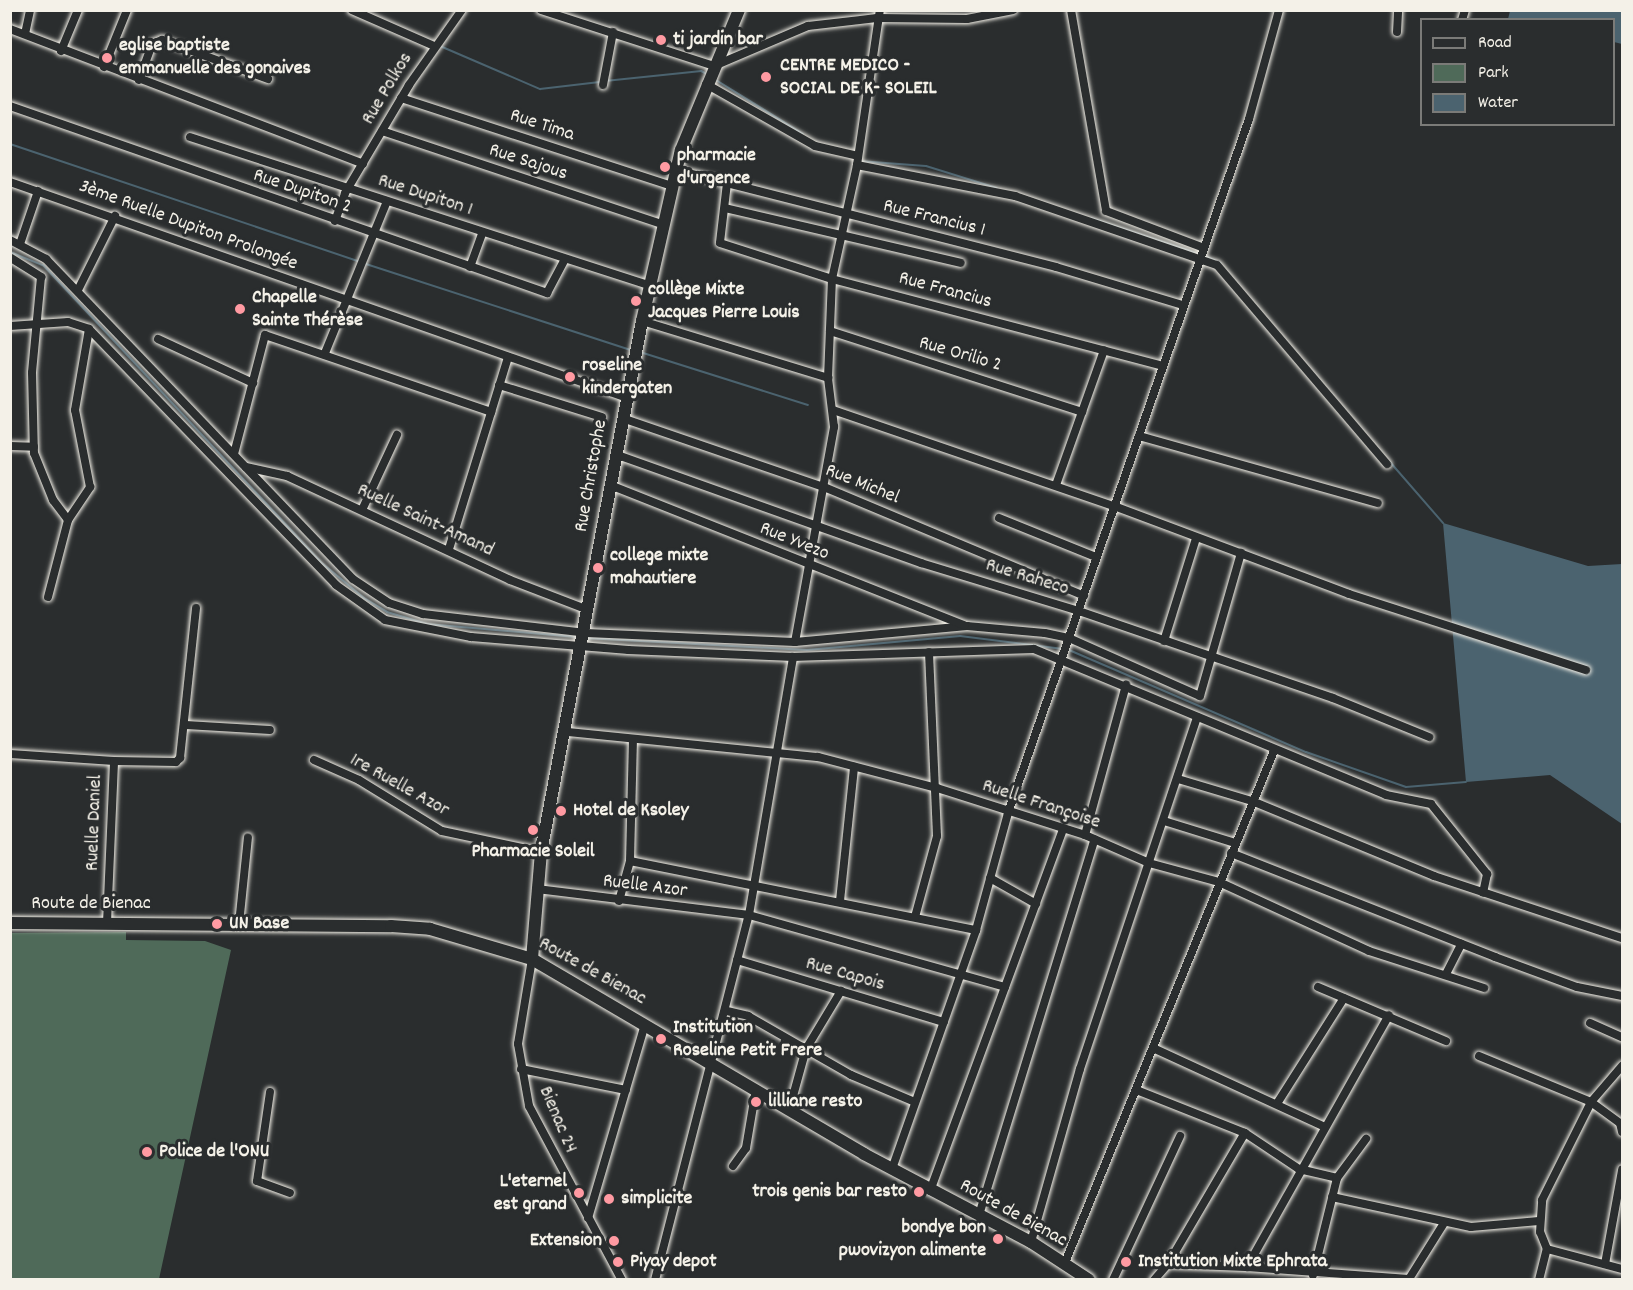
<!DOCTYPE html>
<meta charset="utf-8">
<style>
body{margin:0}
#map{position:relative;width:1633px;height:1290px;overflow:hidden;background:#2a2d2e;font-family:Dekko,sans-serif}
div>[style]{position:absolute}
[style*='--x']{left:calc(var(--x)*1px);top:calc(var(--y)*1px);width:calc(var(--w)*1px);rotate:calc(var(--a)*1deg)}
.green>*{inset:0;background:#4f6a59}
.water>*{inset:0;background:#4b636f}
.stream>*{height:2px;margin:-1px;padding:0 1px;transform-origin:1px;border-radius:1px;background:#4b636f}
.roads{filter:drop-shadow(0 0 2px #f4f1e8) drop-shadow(0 0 2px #f4f1e8)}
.street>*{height:8px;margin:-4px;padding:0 4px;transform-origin:4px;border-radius:4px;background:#2a2d2e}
.secondary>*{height:12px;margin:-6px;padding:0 6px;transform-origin:6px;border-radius:6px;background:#2a2d2e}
.dots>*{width:16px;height:16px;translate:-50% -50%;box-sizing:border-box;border:3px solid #2a2d2e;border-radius:50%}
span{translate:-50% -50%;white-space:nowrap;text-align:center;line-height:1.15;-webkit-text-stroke:6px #2a2d2e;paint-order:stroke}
.poi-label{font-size:20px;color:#f4f1e8;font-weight:700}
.left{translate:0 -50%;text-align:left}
.right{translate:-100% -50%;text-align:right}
.street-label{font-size:20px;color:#f4f1e8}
.frame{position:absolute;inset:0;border:12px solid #f4f1e8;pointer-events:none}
.legend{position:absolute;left:1420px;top:18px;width:195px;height:108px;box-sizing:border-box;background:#2a2d2e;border:2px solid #7b7b78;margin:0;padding:8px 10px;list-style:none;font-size:18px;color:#f4f1e8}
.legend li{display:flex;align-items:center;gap:12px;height:30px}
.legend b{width:30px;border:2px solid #7b7b78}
</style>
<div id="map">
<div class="green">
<i style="clip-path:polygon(126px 932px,126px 940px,205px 941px,231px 950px,159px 1279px,11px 1279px,11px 933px)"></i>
</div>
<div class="water">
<i style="clip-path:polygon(1510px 11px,1622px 11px,1622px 44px,1614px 42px,1614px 20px,1508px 19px)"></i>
<i style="clip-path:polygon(1443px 523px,1588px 566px,1622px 564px,1622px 824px,1550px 775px,1466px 782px)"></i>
</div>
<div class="stream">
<i style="--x:440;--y:46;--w:109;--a:23.3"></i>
<i style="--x:540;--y:89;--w:60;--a:-6.7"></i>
<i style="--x:716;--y:80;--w:102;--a:31.8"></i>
<i style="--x:605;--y:81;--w:97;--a:-5.9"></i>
<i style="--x:701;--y:71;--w:9;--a:27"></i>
<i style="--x:10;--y:144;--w:369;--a:18.6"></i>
<i style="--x:859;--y:161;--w:67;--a:4.3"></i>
<i style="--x:926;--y:166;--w:74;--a:17.2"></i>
<i style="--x:1091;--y:218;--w:114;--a:18.4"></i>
<i style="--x:10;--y:252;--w:35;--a:22"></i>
<i style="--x:43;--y:265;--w:410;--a:46.9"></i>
<i style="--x:323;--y:564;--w:53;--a:39.7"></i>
<i style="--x:364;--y:598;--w:27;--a:31"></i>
<i style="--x:387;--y:612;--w:42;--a:16.7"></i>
<i style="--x:427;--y:624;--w:150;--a:5"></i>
<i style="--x:1205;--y:256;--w:17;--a:24"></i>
<i style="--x:366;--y:264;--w:279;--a:18"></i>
<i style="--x:640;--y:352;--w:176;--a:17.5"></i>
<i style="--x:1390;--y:462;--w:81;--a:49"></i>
<i style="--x:585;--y:638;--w:222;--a:3.1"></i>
<i style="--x:807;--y:650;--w:154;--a:-5.2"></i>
<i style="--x:960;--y:636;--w:104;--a:7.2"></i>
<i style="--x:1069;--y:650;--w:258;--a:23.3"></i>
<i style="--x:1306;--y:752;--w:106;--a:19.3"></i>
<i style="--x:1406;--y:787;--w:60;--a:-4.8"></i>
</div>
<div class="roads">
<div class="street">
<i style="--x:352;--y:10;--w:90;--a:23.7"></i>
<i style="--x:541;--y:10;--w:182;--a:17.9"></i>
<i style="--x:714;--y:66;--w:102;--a:-23.1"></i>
<i style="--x:808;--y:26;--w:69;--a:-6.6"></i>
<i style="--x:877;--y:18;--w:90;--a:0.6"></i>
<i style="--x:967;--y:19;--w:47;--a:-11.1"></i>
<i style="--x:1071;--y:10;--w:204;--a:80.1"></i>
<i style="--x:1106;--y:211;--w:103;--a:20.6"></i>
<i style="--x:1462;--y:20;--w:10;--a:-73"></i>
<i style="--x:10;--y:29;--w:378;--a:20.9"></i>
<i style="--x:1397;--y:32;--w:22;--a:-87"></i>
<i style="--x:25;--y:34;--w:25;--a:-78"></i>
<i style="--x:61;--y:51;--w:44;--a:-67.5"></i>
<i style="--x:104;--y:67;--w:61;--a:-68"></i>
<i style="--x:139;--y:80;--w:38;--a:-70"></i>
<i style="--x:152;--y:44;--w:11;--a:-22"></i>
<i style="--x:162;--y:40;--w:113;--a:20.2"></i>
<i style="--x:706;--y:84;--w:125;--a:29.6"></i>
<i style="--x:815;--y:146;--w:44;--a:13.1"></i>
<i style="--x:603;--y:85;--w:54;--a:-79.3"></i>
<i style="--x:401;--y:98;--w:285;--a:18"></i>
<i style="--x:10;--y:106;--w:569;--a:19.2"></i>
<i style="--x:547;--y:293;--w:38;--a:-62"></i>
<i style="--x:382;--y:131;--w:297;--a:18.4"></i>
<i style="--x:190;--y:137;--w:484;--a:17.9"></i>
<i style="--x:857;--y:165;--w:161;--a:11.1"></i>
<i style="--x:1015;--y:196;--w:213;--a:18.9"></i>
<i style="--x:1217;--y:265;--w:262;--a:49.5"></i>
<i style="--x:676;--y:170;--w:392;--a:14.3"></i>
<i style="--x:1056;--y:267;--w:133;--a:16.7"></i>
<i style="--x:10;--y:182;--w:654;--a:19.29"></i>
<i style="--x:727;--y:183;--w:60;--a:96.7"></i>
<i style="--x:720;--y:243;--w:118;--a:17.8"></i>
<i style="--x:832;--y:279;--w:342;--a:14.7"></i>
<i style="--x:725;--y:208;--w:242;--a:13.1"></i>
<i style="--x:335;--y:221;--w:30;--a:-70"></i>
<i style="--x:345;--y:193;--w:126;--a:-59.3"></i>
<i style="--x:409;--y:85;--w:92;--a:-54.8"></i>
<i style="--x:10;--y:240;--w:41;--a:27.8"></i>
<i style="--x:46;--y:259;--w:443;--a:46.2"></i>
<i style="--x:353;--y:579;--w:43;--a:33.7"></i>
<i style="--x:389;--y:603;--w:36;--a:18"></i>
<i style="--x:423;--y:614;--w:164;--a:6.6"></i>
<i style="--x:586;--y:633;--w:209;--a:2.5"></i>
<i style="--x:795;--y:642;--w:173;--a:-5.3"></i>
<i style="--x:967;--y:626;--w:78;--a:5.1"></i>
<i style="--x:1045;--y:633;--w:25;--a:12"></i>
<i style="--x:1069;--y:638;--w:143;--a:23.9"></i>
<i style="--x:1200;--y:696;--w:149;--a:-74"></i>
<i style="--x:20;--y:244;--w:56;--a:-71.2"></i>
<i style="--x:11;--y:258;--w:36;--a:32"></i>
<i style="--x:41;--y:277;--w:96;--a:95.4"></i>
<i style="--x:32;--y:373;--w:80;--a:88.6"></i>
<i style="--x:34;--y:453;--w:51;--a:68"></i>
<i style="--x:53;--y:500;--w:25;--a:53"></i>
<i style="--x:470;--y:267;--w:37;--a:-70"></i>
<i style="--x:78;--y:290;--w:83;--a:-63.4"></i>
<i style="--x:642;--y:321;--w:195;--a:17"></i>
<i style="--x:10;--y:326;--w:58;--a:-3.9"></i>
<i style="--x:68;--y:322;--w:22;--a:18"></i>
<i style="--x:89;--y:329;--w:356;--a:46"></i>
<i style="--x:336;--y:585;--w:60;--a:35.5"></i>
<i style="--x:385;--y:620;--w:88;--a:11.2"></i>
<i style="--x:471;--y:637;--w:158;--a:4.7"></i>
<i style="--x:628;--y:650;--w:165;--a:2.4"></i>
<i style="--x:793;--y:657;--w:241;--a:-1.9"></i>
<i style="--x:1034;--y:649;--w:381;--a:22.5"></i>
<i style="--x:1386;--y:795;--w:46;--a:11.3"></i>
<i style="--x:1431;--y:804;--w:90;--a:51.3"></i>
<i style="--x:1487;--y:874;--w:19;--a:102"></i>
<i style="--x:830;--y:331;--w:265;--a:17.8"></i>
<i style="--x:158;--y:339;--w:105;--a:24.9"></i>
<i style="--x:325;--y:353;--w:164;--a:-67.8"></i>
<i style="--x:499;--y:385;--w:108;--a:17.3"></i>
<i style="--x:833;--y:410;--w:297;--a:18.9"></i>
<i style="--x:1114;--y:506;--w:251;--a:20.5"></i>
<i style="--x:1349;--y:594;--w:249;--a:17.8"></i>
<i style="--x:622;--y:418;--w:213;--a:18.9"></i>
<i style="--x:824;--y:487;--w:282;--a:22.7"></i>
<i style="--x:1139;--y:436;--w:248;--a:15.7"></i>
<i style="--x:10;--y:446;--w:24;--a:2"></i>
<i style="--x:234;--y:454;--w:123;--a:-75.4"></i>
<i style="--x:265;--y:335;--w:239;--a:18.8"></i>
<i style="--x:615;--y:454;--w:325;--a:19.6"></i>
<i style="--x:921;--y:563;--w:165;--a:16.9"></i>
<i style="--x:1079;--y:611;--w:268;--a:18.9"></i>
<i style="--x:1333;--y:698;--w:104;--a:22.1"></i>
<i style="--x:246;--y:467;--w:42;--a:12.4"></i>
<i style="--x:287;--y:476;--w:246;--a:25"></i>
<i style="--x:510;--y:580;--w:84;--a:21"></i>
<i style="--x:610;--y:485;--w:381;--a:21.6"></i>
<i style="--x:1056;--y:485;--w:143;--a:-70.4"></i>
<i style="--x:362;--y:510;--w:83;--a:-65"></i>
<i style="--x:999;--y:518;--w:105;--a:21.9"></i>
<i style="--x:449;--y:549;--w:201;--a:-72.9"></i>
<i style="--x:48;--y:597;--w:80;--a:-75.4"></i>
<i style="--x:68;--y:520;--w:40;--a:-56"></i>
<i style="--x:90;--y:487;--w:78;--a:-101"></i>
<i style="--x:75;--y:410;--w:82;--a:-80.2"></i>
<i style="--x:1164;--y:641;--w:108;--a:-72.7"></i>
<i style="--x:795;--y:642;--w:219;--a:-79.7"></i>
<i style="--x:834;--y:427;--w:49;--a:-97"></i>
<i style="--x:828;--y:378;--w:99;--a:-87.7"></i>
<i style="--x:832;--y:279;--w:117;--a:-77.6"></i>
<i style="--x:857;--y:165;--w:157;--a:-81.6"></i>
<i style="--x:186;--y:725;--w:84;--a:3.4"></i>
<i style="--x:567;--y:732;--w:252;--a:5.7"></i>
<i style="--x:818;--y:757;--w:123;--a:14.6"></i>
<i style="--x:937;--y:788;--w:155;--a:17.6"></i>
<i style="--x:1085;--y:835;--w:70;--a:23.6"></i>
<i style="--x:1149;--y:863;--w:73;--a:15.2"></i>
<i style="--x:1219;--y:882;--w:165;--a:24.7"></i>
<i style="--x:1369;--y:951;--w:121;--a:17.8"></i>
<i style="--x:10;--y:754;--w:104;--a:3.9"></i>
<i style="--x:314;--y:760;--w:49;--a:24"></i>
<i style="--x:359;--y:780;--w:97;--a:31.6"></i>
<i style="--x:442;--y:831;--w:101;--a:12"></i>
<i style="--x:1178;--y:779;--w:77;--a:16.6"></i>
<i style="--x:1252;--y:801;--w:197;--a:22.4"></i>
<i style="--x:1434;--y:876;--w:198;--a:18.3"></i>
<i style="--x:1164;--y:821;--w:74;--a:17.2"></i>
<i style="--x:1085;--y:835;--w:156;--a:-74.7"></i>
<i style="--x:1231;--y:853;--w:284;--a:21.5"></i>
<i style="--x:1495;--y:957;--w:87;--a:20.1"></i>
<i style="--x:1577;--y:987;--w:46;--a:11.3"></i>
<i style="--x:630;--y:861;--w:353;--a:11.3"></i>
<i style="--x:990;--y:878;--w:53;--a:29.5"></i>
<i style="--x:537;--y:889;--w:214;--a:7"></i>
<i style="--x:749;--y:915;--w:266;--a:15.7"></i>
<i style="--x:619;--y:901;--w:41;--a:-74.6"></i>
<i style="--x:630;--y:861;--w:122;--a:-88.6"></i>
<i style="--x:840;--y:901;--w:135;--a:-84"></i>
<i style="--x:915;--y:917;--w:84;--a:-74.8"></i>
<i style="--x:937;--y:836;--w:184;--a:-92.5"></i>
<i style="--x:107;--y:923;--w:162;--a:-87.5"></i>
<i style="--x:114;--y:761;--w:62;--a:0.9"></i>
<i style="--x:176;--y:762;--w:6;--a:-45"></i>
<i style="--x:180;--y:758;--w:151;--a:-83.9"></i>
<i style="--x:239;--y:924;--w:87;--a:-84.1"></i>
<i style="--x:532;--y:959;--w:86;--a:99.4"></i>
<i style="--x:518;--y:1044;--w:63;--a:79.9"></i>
<i style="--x:529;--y:1106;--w:197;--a:61.9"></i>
<i style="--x:737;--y:960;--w:216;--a:16.7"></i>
<i style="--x:1446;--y:974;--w:34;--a:-63"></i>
<i style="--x:1318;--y:987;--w:139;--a:22.9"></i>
<i style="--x:727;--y:1011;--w:22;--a:13"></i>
<i style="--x:748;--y:1016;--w:119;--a:29.8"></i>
<i style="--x:851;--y:1075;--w:69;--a:22.9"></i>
<i style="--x:1590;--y:1023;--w:35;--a:24"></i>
<i style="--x:1153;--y:1048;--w:189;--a:24.7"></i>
<i style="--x:1479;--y:1056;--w:121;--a:22.3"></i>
<i style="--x:1591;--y:1102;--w:36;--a:36"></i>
<i style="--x:1620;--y:1123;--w:9;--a:77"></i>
<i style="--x:521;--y:1069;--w:107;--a:11.3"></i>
<i style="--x:1139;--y:1091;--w:114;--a:21.6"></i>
<i style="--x:1245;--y:1133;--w:65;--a:33.7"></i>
<i style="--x:1299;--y:1169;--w:39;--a:13"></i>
<i style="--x:270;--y:1092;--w:90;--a:98.3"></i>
<i style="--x:257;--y:1181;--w:35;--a:20"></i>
<i style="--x:1278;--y:1102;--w:123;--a:-57.6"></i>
<i style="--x:790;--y:1107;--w:60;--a:-74.6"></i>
<i style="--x:806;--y:1049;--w:68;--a:-58.9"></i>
<i style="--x:733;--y:1166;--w:22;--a:-54"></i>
<i style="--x:746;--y:1148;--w:60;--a:-80.4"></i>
<i style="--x:892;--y:1169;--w:253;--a:-70.6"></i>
<i style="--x:976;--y:930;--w:121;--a:-74.7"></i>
<i style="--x:1008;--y:813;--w:735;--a:-70.85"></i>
<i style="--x:1249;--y:119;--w:113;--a:-74.6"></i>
<i style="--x:930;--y:1191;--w:386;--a:-69.8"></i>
<i style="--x:1332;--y:1197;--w:142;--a:12.2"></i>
<i style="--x:1471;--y:1227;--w:68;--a:-5"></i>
<i style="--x:979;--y:1215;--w:393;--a:-72.9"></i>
<i style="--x:588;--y:1218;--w:202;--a:-73.6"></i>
<i style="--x:1031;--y:1242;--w:180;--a:-74.2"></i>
<i style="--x:1080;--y:1069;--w:371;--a:-71.6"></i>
<i style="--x:1547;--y:1249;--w:78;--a:14.9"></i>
<i style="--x:1168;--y:1264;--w:79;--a:2.2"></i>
<i style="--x:1247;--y:1267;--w:289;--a:-60.6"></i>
<i style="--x:1605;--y:1264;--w:96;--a:-79.7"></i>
<i style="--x:1064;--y:1265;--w:555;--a:-67.78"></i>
<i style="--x:1247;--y:1267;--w:162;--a:4.2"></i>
<i style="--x:1409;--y:1279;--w:66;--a:-58"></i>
<i style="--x:1313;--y:1275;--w:100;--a:-76.1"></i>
<i style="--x:1337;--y:1178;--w:49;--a:-53.4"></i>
<i style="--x:655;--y:1280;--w:377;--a:-75.6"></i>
<i style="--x:749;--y:915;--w:262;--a:-80.3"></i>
<i style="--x:1113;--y:1280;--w:159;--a:-65"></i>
<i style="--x:1154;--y:1280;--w:21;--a:-49"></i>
<i style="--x:1168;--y:1264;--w:152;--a:-59.6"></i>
<i style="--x:1539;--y:1280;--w:32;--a:-76"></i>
<i style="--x:1547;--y:1249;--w:18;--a:-112"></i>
<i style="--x:1540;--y:1232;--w:32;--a:-86"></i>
<i style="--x:1542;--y:1200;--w:110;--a:-63.4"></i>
<i style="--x:1591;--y:1102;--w:48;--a:-49.3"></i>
</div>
<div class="secondary">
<i style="--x:10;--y:923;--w:381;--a:0.5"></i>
<i style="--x:391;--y:926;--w:39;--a:4"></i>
<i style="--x:430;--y:929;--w:106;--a:16.4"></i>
<i style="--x:532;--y:959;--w:385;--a:30.4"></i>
<i style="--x:864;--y:1154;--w:189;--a:27.8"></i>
<i style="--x:1031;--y:1242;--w:69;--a:33.2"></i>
<i style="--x:532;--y:959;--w:107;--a:-85.2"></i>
<i style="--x:541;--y:852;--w:541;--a:-79.23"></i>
<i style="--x:642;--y:321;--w:175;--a:-77.2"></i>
<i style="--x:681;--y:150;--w:152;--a:-67.5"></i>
</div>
</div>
<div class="dots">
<i style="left:661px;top:40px;background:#ff9aa2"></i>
<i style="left:107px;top:58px;background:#ff9aa2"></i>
<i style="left:766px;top:77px;background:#ff9aa2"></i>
<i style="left:665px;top:167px;background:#ff9aa2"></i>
<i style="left:636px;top:301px;background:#ff9aa2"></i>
<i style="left:240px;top:309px;background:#ff9aa2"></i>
<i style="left:570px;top:377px;background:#ff9aa2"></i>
<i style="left:598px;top:568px;background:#ff9aa2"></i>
<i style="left:561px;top:811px;background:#ff9aa2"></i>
<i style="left:533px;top:830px;background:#ff9aa2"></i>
<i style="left:217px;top:924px;background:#ff9aa2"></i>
<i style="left:661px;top:1039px;background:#ff9aa2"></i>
<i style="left:756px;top:1102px;background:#ff9aa2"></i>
<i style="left:147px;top:1152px;background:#ff9aa2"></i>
<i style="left:919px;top:1192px;background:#ff9aa2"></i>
<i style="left:579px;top:1193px;background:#ff9aa2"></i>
<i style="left:609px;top:1199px;background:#ff9aa2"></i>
<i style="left:998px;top:1239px;background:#ff9aa2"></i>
<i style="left:614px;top:1241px;background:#ff9aa2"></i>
<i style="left:618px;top:1262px;background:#ff9aa2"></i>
<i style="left:1126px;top:1262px;background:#ff9aa2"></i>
</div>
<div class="poi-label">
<span class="left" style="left:673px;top:40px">ti jardin bar</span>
<span class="left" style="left:119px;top:58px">eglise baptiste<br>emmanuelle des gonaives</span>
<span class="left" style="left:780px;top:78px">CENTRE MEDICO -<br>SOCIAL DE K- SOLEIL</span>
<span class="left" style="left:677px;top:168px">pharmacie<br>d'urgence</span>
<span class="left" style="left:648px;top:302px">collège Mixte<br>Jacques Pierre Louis</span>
<span class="left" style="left:252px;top:310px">Chapelle<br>Sainte Thérèse</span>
<span class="left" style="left:582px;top:378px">roseline<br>kindergaten</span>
<span class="left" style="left:610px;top:568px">college mixte<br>mahautiere</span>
<span class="left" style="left:573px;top:811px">Hotel de Ksoley</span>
<span style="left:533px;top:852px">Pharmacie Soleil</span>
<span class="left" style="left:229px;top:924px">UN Base</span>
<span class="left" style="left:673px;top:1040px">Institution<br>Roseline Petit Frere</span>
<span class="left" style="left:768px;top:1102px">lilliane resto</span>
<span class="left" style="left:159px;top:1152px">Police de l'ONU</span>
<span class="right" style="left:567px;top:1194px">L'eternel<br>est grand</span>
<span class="right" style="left:907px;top:1192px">trois genis bar resto</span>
<span class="left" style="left:621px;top:1199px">simplicite</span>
<span class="right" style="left:986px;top:1240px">bondye bon<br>pwovizyon alimente</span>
<span class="right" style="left:602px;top:1241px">Extension</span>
<span class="left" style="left:630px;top:1262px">Piyay depot</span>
<span class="left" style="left:1138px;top:1262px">Institution Mixte Ephrata</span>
</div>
<div class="street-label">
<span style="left:388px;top:89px;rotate:-59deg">Rue Polkos</span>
<span style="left:542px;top:126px;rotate:18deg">Rue Tima</span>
<span style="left:528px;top:163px;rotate:18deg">Rue Sajous</span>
<span style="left:302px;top:192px;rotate:19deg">Rue Dupiton 2</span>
<span style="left:425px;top:196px;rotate:18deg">Rue Dupiton 1</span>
<span style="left:934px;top:219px;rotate:14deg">Rue Francius 1</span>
<span style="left:188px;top:226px;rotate:20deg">3ème Ruelle Dupiton Prolongée</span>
<span style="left:945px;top:291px;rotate:15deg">Rue Francius</span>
<span style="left:960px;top:355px;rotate:16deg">Rue Orilio 2</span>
<span style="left:592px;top:476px;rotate:-80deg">Rue Christophe</span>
<span style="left:862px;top:485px;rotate:22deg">Rue Michel</span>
<span style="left:425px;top:521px;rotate:25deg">Ruelle Saint-Amand</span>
<span style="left:794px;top:542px;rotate:22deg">Rue Yvezo</span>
<span style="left:1027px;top:578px;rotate:17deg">Rue Raheco</span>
<span style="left:399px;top:786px;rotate:29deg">1re Ruelle Azor</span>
<span style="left:1041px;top:805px;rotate:18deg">Ruelle Françoise</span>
<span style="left:95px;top:823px;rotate:-88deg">Ruelle Daniel</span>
<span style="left:645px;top:887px;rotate:7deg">Ruelle Azor</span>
<span style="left:91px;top:904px">Route de Bienac</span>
<span style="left:592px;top:972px;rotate:29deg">Route de Bienac</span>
<span style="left:845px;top:975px;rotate:16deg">Rue Capois</span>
<span style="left:557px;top:1120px;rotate:67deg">Bienac 24</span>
<span style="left:1013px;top:1214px;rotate:29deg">Route de Bienac</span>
</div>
<div class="frame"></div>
<ul class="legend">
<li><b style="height:8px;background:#2a2d2e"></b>Road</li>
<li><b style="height:16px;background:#4f6a59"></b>Park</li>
<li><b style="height:16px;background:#4b636f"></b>Water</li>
</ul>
</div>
